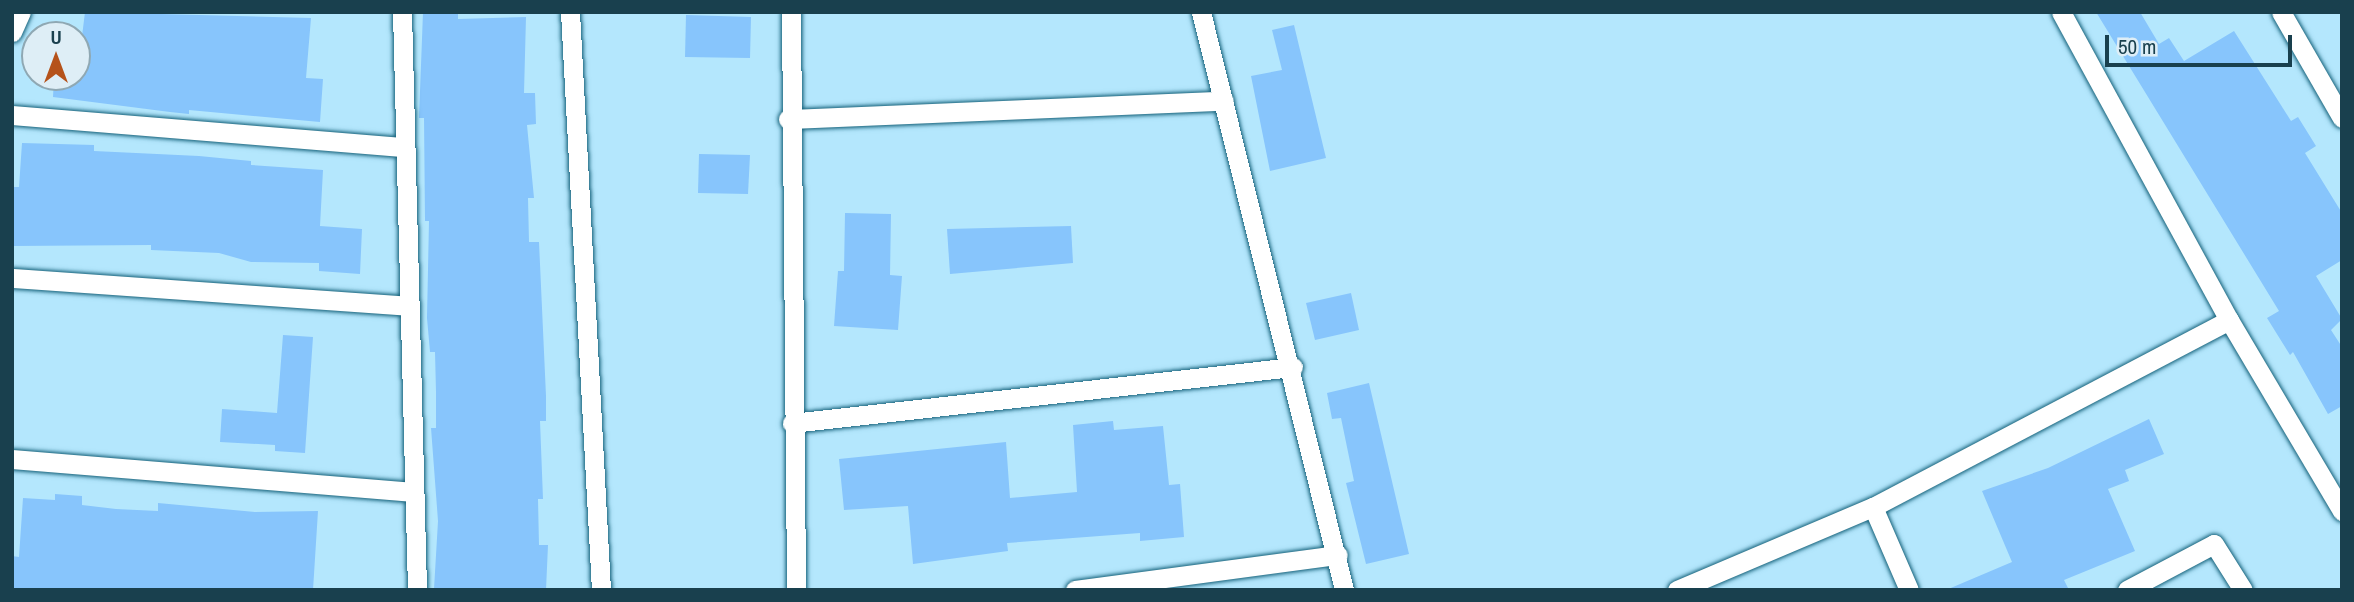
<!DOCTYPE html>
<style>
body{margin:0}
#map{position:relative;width:2354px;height:602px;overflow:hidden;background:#b4e7fd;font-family:"Archivo Narrow",sans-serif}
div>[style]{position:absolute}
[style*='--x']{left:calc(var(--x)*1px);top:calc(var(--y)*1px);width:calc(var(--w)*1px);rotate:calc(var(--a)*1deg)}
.building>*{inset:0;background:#87c5fc}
.roads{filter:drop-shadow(0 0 2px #14617a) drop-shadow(0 0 2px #14617a)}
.street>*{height:19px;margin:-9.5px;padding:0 9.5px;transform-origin:9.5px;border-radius:9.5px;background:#fff}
span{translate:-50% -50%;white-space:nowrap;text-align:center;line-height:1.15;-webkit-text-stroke:5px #deeef6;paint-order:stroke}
.frame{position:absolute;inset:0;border:14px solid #19404e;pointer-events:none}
.north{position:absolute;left:21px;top:21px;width:70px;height:70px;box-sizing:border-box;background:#deeef6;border:2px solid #8fa8b3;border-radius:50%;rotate:0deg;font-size:19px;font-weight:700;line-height:28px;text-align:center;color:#19404e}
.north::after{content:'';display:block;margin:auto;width:24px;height:32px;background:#b5521a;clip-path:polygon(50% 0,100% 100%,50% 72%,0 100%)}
.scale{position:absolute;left:2105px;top:35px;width:187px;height:32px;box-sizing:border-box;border:4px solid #19404e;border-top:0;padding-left:9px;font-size:21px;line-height:24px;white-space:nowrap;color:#19404e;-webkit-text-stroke:5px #deeef6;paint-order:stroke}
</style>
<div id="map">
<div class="building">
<i style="clip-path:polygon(85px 12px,311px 18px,306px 78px,323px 79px,320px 122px,189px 110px,189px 114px,170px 112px,53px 97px,54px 77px,77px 77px)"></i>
<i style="clip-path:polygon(423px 12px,458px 12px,458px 19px,526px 17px,524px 93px,535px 93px,536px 124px,527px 125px,534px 198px,528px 198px,529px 242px,539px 242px,546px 396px,546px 421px,540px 421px,543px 499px,538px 499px,539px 545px,548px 545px,546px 590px,434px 589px,438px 521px,431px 428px,436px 428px,436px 392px,435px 352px,430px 352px,427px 318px,429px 221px,425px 221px,424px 118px,419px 118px)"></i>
<i style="clip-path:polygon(2096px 12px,2140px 12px,2159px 44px,2169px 38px,2184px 61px,2234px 31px,2291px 121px,2298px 117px,2316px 146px,2305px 153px,2342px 213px,2342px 260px,2316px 276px,2342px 319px,2331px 330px,2342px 347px,2342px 406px,2328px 414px,2293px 352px,2290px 355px,2267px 318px,2279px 311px)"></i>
<i style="clip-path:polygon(686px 15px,751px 17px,750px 58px,685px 57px)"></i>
<i style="clip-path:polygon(1294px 25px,1326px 158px,1270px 171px,1251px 76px,1282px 70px,1272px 30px)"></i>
<i style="clip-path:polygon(22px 143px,94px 145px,94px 151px,199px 156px,251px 161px,251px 165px,323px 170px,320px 226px,362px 229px,360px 274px,319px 271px,319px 263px,251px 262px,219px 253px,151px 250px,151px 245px,12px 246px,12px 187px,19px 187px)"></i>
<i style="clip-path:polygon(699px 154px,750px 155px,748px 194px,698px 193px)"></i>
<i style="clip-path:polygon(845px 213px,891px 214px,890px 275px,902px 276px,898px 330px,834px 326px,838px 271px,844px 271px)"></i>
<i style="clip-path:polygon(1071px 226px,1073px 263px,950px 274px,947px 229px)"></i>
<i style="clip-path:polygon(1351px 293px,1359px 330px,1315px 340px,1306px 303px)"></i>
<i style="clip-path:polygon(283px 335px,313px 337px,305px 453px,275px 451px,275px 445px,220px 442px,222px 409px,277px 413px)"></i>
<i style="clip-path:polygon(1369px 383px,1409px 554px,1366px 564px,1346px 483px,1354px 481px,1341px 418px,1332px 419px,1327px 393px)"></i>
<i style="clip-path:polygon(2149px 419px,2164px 454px,2125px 470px,2129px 481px,2108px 489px,2135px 551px,2064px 580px,2069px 590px,1946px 590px,2012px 562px,1982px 491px,2048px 468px)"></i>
<i style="clip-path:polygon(1113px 421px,1114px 430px,1163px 426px,1169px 485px,1180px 484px,1184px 537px,1140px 541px,1140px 533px,1007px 543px,1008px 551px,913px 564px,908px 506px,844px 510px,839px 459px,1006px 442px,1010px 498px,1077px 492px,1073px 425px)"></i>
<i style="clip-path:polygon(55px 494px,82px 496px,82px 505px,116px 509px,158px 511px,158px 503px,255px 512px,318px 511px,313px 590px,12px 590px,12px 556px,19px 557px,23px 498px,55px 500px)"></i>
</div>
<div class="roads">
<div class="street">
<i style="--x:402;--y:12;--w:578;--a:88.51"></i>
<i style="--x:570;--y:12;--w:579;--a:86.93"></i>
<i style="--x:791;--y:12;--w:578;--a:89.5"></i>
<i style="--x:1201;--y:12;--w:595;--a:76.1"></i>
<i style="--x:2061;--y:12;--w:351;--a:61.4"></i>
<i style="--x:2229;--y:320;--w:222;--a:59.4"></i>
<i style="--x:2281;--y:12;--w:122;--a:60.1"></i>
<i style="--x:12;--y:32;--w:22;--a:-66"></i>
<i style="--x:12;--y:115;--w:394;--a:4.7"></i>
<i style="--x:788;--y:119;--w:436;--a:-2.4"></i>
<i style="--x:12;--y:278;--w:398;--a:4"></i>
<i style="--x:792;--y:423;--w:504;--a:-6.38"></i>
<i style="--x:12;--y:459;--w:403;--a:4.7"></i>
<i style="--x:1873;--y:507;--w:90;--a:66.6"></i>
<i style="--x:1075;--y:590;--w:265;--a:-7.6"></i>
<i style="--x:1677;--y:590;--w:213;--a:-23"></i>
<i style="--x:1873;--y:507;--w:402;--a:-27.7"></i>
<i style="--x:2127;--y:590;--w:98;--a:-27.9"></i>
<i style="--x:2214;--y:544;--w:54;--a:57.8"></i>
</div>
</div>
<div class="frame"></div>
<div class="north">U</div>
<div class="scale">50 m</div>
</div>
